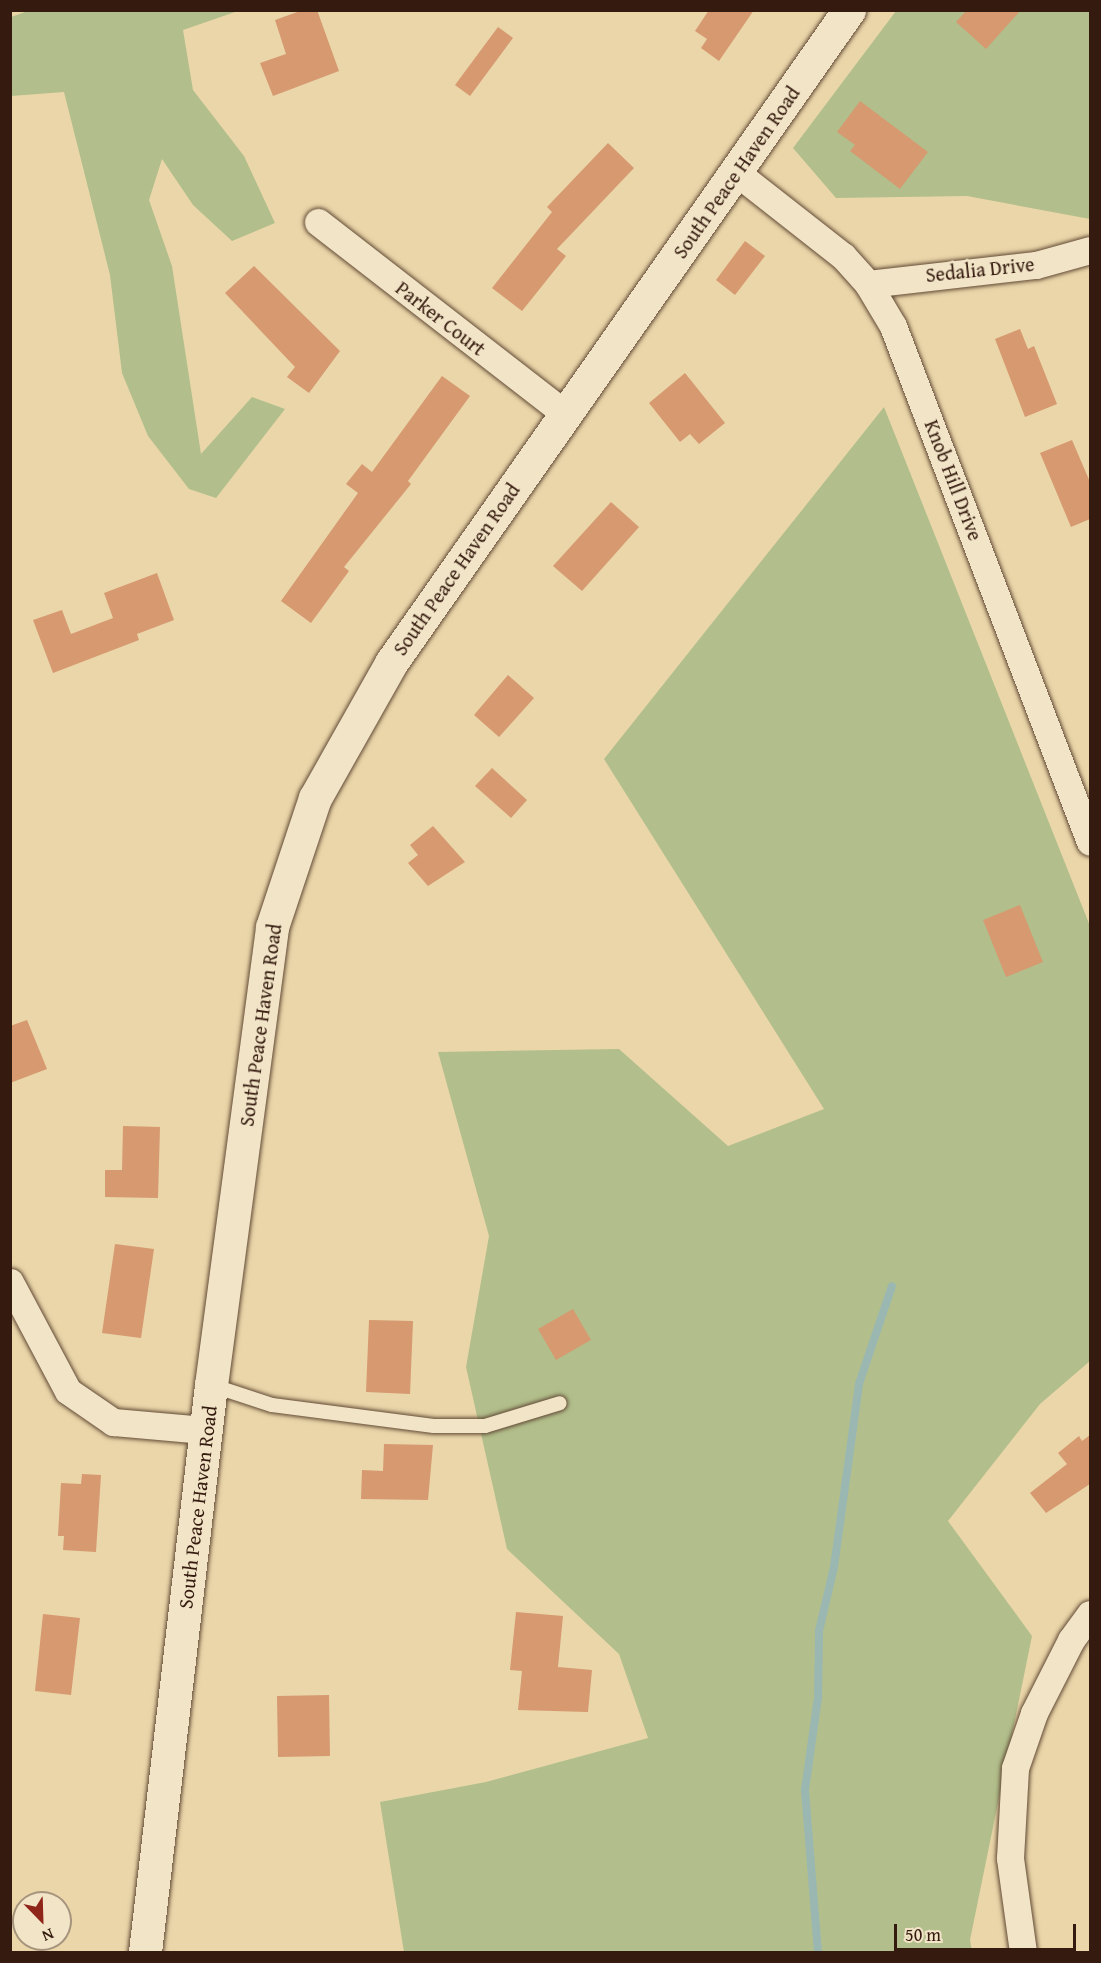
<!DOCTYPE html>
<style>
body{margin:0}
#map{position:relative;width:1101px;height:1963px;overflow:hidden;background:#ead6a9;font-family:"Gentium Book Plus",serif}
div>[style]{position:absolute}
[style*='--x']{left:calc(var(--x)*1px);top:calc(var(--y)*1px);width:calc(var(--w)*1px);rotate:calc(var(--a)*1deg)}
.green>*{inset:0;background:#b2bf8c}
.stream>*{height:8px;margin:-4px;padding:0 4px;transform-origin:4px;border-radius:4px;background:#9bb7b2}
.building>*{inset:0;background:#d69970}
.roads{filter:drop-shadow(0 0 2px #624a36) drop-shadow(0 0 2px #624a36)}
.service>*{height:14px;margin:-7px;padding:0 7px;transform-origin:7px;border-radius:7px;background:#f1e4c7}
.minor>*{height:27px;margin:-13.5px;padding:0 13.5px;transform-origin:13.5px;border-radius:13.5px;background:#f1e4c7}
.secondary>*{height:33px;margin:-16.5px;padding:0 16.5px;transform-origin:16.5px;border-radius:16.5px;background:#f1e4c7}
span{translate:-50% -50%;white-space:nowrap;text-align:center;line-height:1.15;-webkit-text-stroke:5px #f1e4c7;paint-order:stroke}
.street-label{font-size:20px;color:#351b0f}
.frame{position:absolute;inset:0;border:12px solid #351b0f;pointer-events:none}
.north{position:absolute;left:12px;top:1891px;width:60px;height:60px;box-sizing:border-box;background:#f1e4c7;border:2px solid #a6947d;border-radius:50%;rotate:157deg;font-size:16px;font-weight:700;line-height:24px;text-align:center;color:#351b0f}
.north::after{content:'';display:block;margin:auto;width:21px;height:27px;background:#8f2418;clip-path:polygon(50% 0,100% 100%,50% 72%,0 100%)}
.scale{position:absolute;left:894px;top:1924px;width:182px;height:27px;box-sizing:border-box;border:3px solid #351b0f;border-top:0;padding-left:8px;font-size:18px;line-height:21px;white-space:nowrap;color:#351b0f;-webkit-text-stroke:4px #f1e4c7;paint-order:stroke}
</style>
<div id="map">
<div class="green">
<i style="clip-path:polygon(28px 11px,238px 11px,183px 30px,193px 90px,244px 156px,275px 223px,232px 241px,193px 205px,162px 159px,149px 200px,172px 266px,201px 454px,252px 397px,285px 409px,216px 498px,189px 489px,148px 436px,122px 373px,110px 275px,64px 92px,11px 96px,11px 17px)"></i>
<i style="clip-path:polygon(896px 11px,1090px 11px,1090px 219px,967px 196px,836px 198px,793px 148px)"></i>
<i style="clip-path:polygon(884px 407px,1090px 926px,1090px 1361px,1040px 1404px,948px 1521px,1032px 1636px,970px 1940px,972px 1952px,404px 1952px,380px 1802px,486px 1782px,648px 1738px,619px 1654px,507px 1549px,466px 1367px,489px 1236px,438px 1052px,619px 1049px,728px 1146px,824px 1109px,604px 759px)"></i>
</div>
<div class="stream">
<i style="--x:818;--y:1952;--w:163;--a:-94.6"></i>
<i style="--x:805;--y:1790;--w:93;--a:-82"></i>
<i style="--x:818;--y:1698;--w:67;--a:-89.1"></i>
<i style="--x:819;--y:1631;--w:66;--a:-76.8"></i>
<i style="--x:834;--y:1567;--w:185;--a:-82.2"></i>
<i style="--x:859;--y:1384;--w:103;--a:-71.4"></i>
</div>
<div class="building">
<i style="clip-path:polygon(303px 10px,317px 10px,339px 71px,273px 96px,260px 63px,286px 54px,275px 20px)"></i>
<i style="clip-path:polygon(709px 10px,754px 10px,719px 61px,701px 48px,707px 39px,695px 31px)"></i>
<i style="clip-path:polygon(967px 10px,1021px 10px,986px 49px,956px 22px)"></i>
<i style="clip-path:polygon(498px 27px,513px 38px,470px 96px,455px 85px)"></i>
<i style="clip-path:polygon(860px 101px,928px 152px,900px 189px,850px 151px,855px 145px,837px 132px)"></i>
<i style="clip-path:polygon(608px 143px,634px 168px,557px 249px,566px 256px,522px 311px,492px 288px,552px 212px,547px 207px)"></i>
<i style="clip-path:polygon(745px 241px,765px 256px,735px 295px,716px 280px)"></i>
<i style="clip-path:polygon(254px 266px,340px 351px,309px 393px,287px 377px,295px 367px,225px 293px)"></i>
<i style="clip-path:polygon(1020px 329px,1028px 349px,1034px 346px,1057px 404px,1025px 417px,995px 339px)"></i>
<i style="clip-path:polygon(685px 373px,725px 423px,699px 444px,690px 434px,680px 442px,649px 403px)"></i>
<i style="clip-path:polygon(442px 376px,470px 396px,408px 481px,411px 484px,344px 567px,349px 571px,311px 623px,281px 601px,358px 493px,346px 484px,362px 464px,372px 472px)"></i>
<i style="clip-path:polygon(1072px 440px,1090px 482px,1090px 519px,1071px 527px,1040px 453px)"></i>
<i style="clip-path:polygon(611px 502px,639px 527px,582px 591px,553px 566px)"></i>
<i style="clip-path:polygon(157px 573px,174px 620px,137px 634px,139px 640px,53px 673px,33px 620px,62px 610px,71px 634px,113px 618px,104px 593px)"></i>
<i style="clip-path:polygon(508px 675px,534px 698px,499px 737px,474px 715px)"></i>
<i style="clip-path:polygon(492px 768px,527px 800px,511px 818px,475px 786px)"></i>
<i style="clip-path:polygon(433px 826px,465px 862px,428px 886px,408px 863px,418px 855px,410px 845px)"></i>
<i style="clip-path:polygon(1020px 905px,1043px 962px,1006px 977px,983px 920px)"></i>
<i style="clip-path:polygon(27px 1020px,47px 1069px,10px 1083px,10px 1026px)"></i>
<i style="clip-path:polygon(123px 1126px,160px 1127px,158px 1198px,105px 1197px,105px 1170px,122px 1170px)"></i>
<i style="clip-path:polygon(115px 1244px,154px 1249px,141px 1338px,102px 1333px)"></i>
<i style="clip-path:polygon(573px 1309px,591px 1340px,556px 1360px,538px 1329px)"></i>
<i style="clip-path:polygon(369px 1320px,413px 1321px,410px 1394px,366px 1392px)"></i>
<i style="clip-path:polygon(1090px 1435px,1090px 1484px,1046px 1513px,1030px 1493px,1067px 1464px,1058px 1453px,1079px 1436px,1082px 1441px)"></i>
<i style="clip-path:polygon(384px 1444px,433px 1445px,428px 1500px,361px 1499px,362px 1470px,383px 1471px)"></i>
<i style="clip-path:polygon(82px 1474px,101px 1475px,96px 1552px,63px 1550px,64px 1536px,58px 1536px,61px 1483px,81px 1484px)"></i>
<i style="clip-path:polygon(516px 1612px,563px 1616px,558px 1667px,592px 1670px,588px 1712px,518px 1710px,522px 1671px,510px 1670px)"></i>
<i style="clip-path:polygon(43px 1614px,80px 1618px,71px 1695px,35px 1691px)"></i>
<i style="clip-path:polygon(329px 1695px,330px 1756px,278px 1757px,277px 1696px)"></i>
</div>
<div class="roads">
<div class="service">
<i style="--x:211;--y:1385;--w:64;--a:18.2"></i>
<i style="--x:272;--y:1405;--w:163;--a:7.4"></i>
<i style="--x:434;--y:1426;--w:51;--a:0"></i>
<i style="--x:485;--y:1426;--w:78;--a:-17"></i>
</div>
<div class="minor">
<i style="--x:737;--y:173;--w:135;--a:38.1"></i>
<i style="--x:843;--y:256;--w:38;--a:48"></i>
<i style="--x:868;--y:284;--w:49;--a:59.2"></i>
<i style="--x:893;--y:326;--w:552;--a:69.1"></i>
<i style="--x:318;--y:222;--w:311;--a:37.8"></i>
<i style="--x:868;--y:284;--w:169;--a:-6.5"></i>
<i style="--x:1036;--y:265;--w:56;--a:-15.5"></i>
<i style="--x:10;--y:1282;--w:123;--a:62"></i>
<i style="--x:68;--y:1391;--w:55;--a:34.6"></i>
<i style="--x:113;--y:1422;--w:92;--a:5"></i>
<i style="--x:1023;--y:1952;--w:95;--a:-97.9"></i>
<i style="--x:1010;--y:1858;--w:90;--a:-86.8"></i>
<i style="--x:1015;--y:1768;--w:58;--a:-70.9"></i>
<i style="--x:1034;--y:1713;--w:82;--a:-63.1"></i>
<i style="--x:1071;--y:1640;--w:32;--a:-54"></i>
</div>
<div class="secondary">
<i style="--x:145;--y:1952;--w:571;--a:-83.36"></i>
<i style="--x:211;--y:1385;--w:462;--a:-82.4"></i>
<i style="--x:272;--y:927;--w:136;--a:-71.6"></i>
<i style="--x:315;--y:798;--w:155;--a:-60.6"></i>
<i style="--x:391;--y:663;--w:798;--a:-54.96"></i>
</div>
</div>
<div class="street-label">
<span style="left:736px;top:172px;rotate:-55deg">South Peace Haven Road</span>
<span style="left:980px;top:269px;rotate:-6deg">Sedalia Drive</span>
<span style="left:441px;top:318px;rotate:38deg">Parker Court</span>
<span style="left:954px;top:480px;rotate:69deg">Knob Hill Drive</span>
<span style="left:456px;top:569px;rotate:-55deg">South Peace Haven Road</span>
<span style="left:260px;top:1025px;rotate:-82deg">South Peace Haven Road</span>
<span style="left:197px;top:1507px;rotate:-83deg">South Peace Haven Road</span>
</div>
<div class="frame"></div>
<div class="north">N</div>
<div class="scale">50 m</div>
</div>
